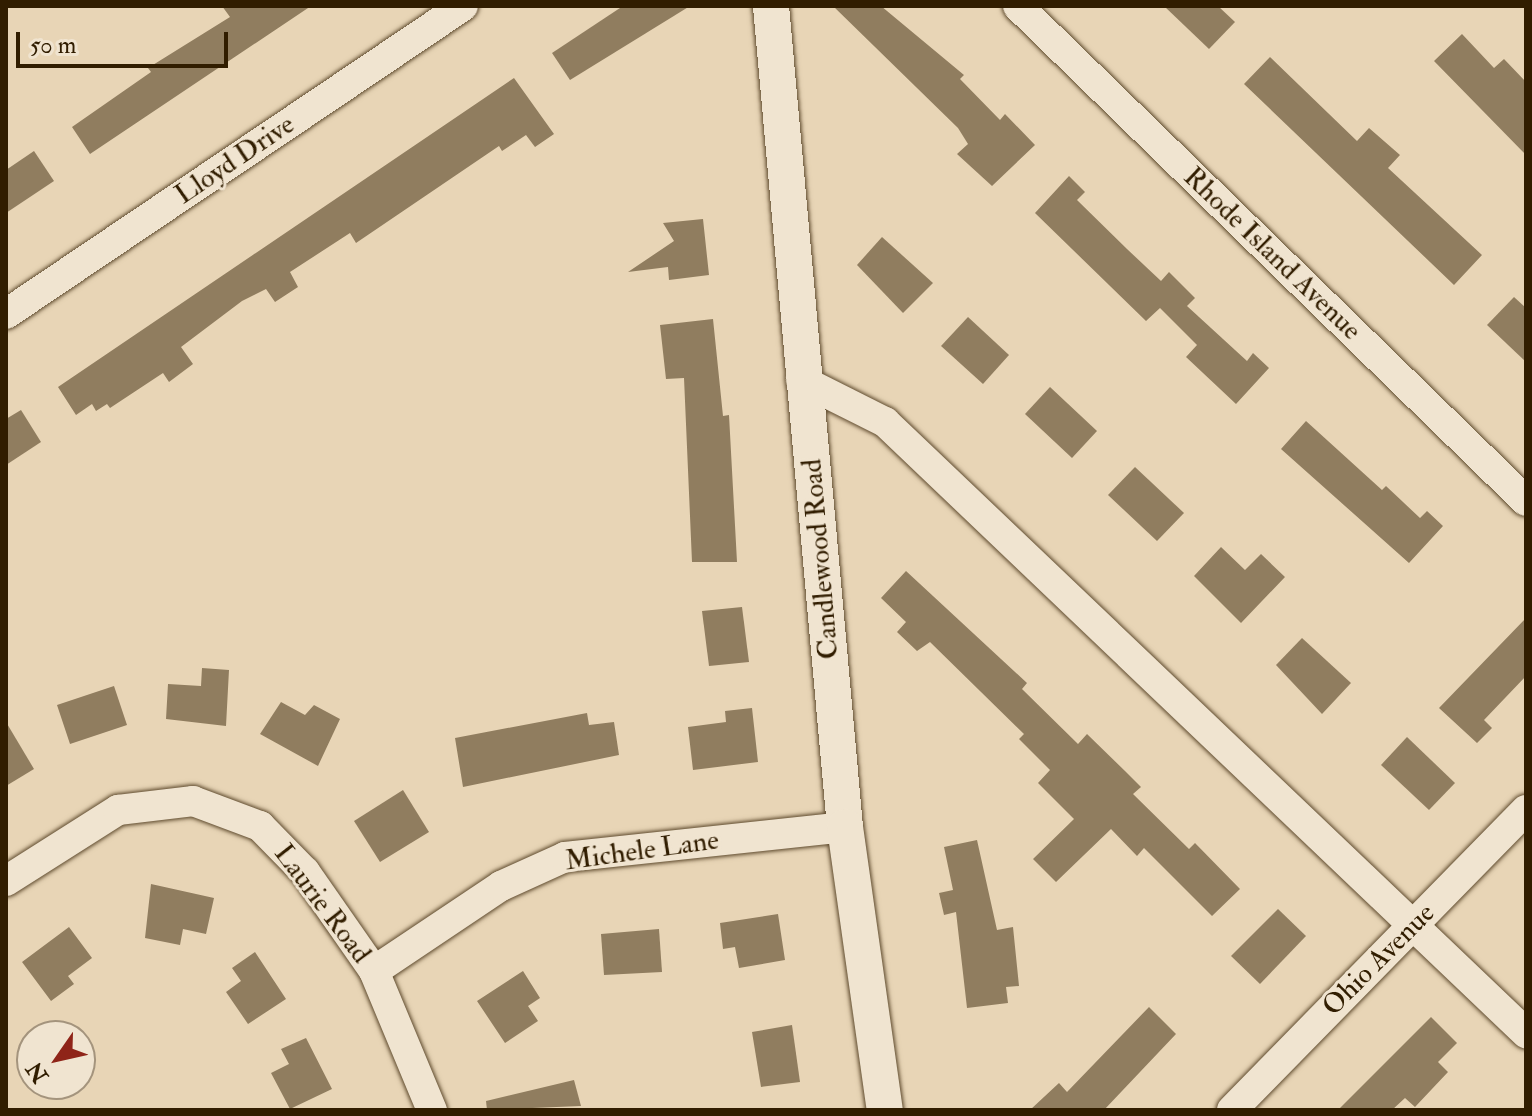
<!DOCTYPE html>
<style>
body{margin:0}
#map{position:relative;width:1532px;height:1116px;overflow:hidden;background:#e8d5b6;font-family:"IM FELL Double Pica",serif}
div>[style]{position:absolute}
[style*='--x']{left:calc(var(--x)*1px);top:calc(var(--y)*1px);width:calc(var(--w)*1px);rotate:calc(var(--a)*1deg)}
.building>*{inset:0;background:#907d5f}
.roads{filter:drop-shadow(0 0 2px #5f4b2e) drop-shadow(0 0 2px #5f4b2e)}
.minor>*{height:30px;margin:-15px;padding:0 15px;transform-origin:15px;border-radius:15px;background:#f0e4d0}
.tertiary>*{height:36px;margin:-18px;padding:0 18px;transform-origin:18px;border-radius:18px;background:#f0e4d0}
span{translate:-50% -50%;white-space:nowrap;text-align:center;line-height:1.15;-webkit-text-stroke:6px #f0e4d0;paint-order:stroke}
.street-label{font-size:28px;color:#311d00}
.frame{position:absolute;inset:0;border:8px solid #311d00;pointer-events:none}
.north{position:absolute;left:16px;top:1020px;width:80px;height:80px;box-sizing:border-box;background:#f0e4d0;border:2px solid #a4947d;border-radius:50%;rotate:236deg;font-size:22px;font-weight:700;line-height:32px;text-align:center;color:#311d00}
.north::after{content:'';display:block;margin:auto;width:28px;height:36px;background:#8f2418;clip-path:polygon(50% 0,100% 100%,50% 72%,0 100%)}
.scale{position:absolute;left:16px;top:32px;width:212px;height:36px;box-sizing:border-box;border:4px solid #311d00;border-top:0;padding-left:10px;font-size:24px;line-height:28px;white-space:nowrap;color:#311d00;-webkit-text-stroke:6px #f0e4d0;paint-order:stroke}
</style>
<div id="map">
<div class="building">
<i style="clip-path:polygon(222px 6px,311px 6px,90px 154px,72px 127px,151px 72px,148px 68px,230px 17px)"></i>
<i style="clip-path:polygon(623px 6px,690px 6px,570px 80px,552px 53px)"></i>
<i style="clip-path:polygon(833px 6px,881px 6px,964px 75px,960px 79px,1000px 120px,1005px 114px,1035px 145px,992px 186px,957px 154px,968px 144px,958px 128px)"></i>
<i style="clip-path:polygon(1164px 6px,1218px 6px,1235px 22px,1209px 49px)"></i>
<i style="clip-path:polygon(1462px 34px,1494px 68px,1504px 59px,1526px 82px,1526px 155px,1434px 61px)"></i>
<i style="clip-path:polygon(1270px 57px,1357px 141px,1369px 128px,1400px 155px,1388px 168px,1482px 255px,1454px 285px,1244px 84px)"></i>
<i style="clip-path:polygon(514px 78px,554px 134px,535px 147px,526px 135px,502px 151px,499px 146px,356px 243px,350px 233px,290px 272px,298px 287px,275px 302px,266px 289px,242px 301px,181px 347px,193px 364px,169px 382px,163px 373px,110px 408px,107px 404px,96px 411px,92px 404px,76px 415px,58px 387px)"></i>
<i style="clip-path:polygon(34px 151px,54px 181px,6px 213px,6px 170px)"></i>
<i style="clip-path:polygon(1069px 176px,1085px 192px,1077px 200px,1127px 249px,1161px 281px,1169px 272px,1195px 298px,1187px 306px,1247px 361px,1253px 353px,1269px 368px,1236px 404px,1186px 357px,1197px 345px,1160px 308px,1146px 321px,1035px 213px)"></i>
<i style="clip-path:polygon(703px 219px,709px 275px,669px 280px,668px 267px,628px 272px,674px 241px,663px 223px)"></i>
<i style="clip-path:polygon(882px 237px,933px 283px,903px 313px,857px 265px)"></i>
<i style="clip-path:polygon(1514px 297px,1526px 308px,1526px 362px,1487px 325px)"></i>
<i style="clip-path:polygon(968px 317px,1009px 355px,983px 384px,941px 346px)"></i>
<i style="clip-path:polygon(713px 319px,723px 416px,729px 415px,737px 562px,692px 562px,684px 378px,666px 379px,660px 325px)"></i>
<i style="clip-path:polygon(1050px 387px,1097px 431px,1072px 458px,1025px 414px)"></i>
<i style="clip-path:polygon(21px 410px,41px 442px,6px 465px,6px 419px)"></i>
<i style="clip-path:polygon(1306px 421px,1382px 490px,1386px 486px,1420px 518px,1427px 511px,1443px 526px,1409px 563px,1281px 449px)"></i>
<i style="clip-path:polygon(1135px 467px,1184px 513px,1157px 541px,1108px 495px)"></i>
<i style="clip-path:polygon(1221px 547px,1245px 570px,1261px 554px,1285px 577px,1241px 623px,1194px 576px)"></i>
<i style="clip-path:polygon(906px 571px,1027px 683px,1022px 689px,1078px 744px,1087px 734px,1125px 771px,1141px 787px,1133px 794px,1189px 849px,1195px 843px,1240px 889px,1212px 916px,1144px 848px,1137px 856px,1111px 829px,1056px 882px,1033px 859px,1074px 819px,1038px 783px,1050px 770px,1019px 739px,1024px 734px,930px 642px,917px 651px,897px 632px,906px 622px,881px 598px)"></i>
<i style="clip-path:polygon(742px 607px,749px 662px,709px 666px,702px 611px)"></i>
<i style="clip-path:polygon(1526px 618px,1526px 676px,1484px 720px,1492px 728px,1477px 743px,1439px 708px)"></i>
<i style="clip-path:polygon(1302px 638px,1351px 683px,1322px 714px,1276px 665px)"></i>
<i style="clip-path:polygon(202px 668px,229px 670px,226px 726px,166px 719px,168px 684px,201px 686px)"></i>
<i style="clip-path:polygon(114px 686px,127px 725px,70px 744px,57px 705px)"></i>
<i style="clip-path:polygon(281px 702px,305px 715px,314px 705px,340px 719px,318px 766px,260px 734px)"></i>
<i style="clip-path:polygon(752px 708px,758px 762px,693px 770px,688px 727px,726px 722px,725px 711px)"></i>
<i style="clip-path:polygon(587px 713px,589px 725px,614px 722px,619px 755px,463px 787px,455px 738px)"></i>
<i style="clip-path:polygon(6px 722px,34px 769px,6px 786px)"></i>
<i style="clip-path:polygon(1407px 737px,1455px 783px,1429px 810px,1381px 765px)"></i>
<i style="clip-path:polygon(403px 790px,429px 832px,380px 862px,354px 821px)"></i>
<i style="clip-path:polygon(977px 840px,997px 930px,1013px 927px,1019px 986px,1006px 987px,1008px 1003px,967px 1008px,956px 912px,944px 915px,939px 893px,953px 890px,944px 847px)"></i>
<i style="clip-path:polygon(151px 884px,214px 898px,206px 934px,183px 929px,180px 945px,145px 938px)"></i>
<i style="clip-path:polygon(1278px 909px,1306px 936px,1260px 984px,1231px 956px)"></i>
<i style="clip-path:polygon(778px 914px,785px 960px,739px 968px,735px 947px,723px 949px,720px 923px)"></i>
<i style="clip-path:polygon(69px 927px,92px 958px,68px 976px,74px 984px,51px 1001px,22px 962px)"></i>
<i style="clip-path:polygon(659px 929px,662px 972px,604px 975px,601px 934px)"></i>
<i style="clip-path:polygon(255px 952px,286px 999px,248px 1024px,226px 992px,241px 981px,232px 968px)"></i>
<i style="clip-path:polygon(523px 971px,540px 998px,528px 1006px,538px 1021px,505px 1043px,477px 1001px)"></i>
<i style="clip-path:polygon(1149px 1007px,1176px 1034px,1104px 1110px,1030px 1110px,1059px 1083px,1067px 1092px)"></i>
<i style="clip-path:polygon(1431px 1017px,1457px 1043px,1438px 1062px,1448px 1072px,1415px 1107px,1405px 1098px,1392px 1110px,1338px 1110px)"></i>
<i style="clip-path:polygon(792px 1025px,800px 1082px,761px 1087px,752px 1032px)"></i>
<i style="clip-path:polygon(306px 1038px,332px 1089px,290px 1109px,271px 1073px,289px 1064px,281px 1049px)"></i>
<i style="clip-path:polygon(574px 1080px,581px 1106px,487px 1110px,486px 1101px)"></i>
</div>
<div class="roads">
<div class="minor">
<i style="--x:1018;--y:6;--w:709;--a:44.26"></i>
<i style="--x:6;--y:314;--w:551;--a:-33.98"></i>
<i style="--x:801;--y:380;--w:94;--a:26.6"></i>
<i style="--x:885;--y:422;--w:886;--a:43.63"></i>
<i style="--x:6;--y:881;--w:133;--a:-32.4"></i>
<i style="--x:118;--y:810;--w:76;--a:-6.8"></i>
<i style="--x:193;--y:801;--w:72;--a:20.5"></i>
<i style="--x:260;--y:826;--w:64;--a:45.6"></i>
<i style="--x:305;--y:872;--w:121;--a:55.1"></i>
<i style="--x:374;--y:971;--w:151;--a:67.4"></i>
<i style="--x:374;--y:971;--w:153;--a:-33.8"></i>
<i style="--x:501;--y:886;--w:70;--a:-24.4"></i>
<i style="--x:565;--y:857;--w:282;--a:-6.1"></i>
<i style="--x:1232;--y:1110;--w:420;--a:-45.6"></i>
</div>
<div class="tertiary">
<i style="--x:771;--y:6;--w:824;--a:84.85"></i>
<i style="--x:845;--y:827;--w:286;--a:82"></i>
</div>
</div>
<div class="street-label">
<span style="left:235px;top:160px;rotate:-34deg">Lloyd Drive</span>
<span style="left:1272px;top:254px;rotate:44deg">Rhode Island Avenue</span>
<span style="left:821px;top:559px;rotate:-95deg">Candlewood Road</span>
<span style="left:642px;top:851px;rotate:-8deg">Michele Lane</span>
<span style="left:322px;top:904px;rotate:53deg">Laurie Road</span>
<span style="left:1379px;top:960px;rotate:-45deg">Ohio Avenue</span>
</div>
<div class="frame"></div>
<div class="north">N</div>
<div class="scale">50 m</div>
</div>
